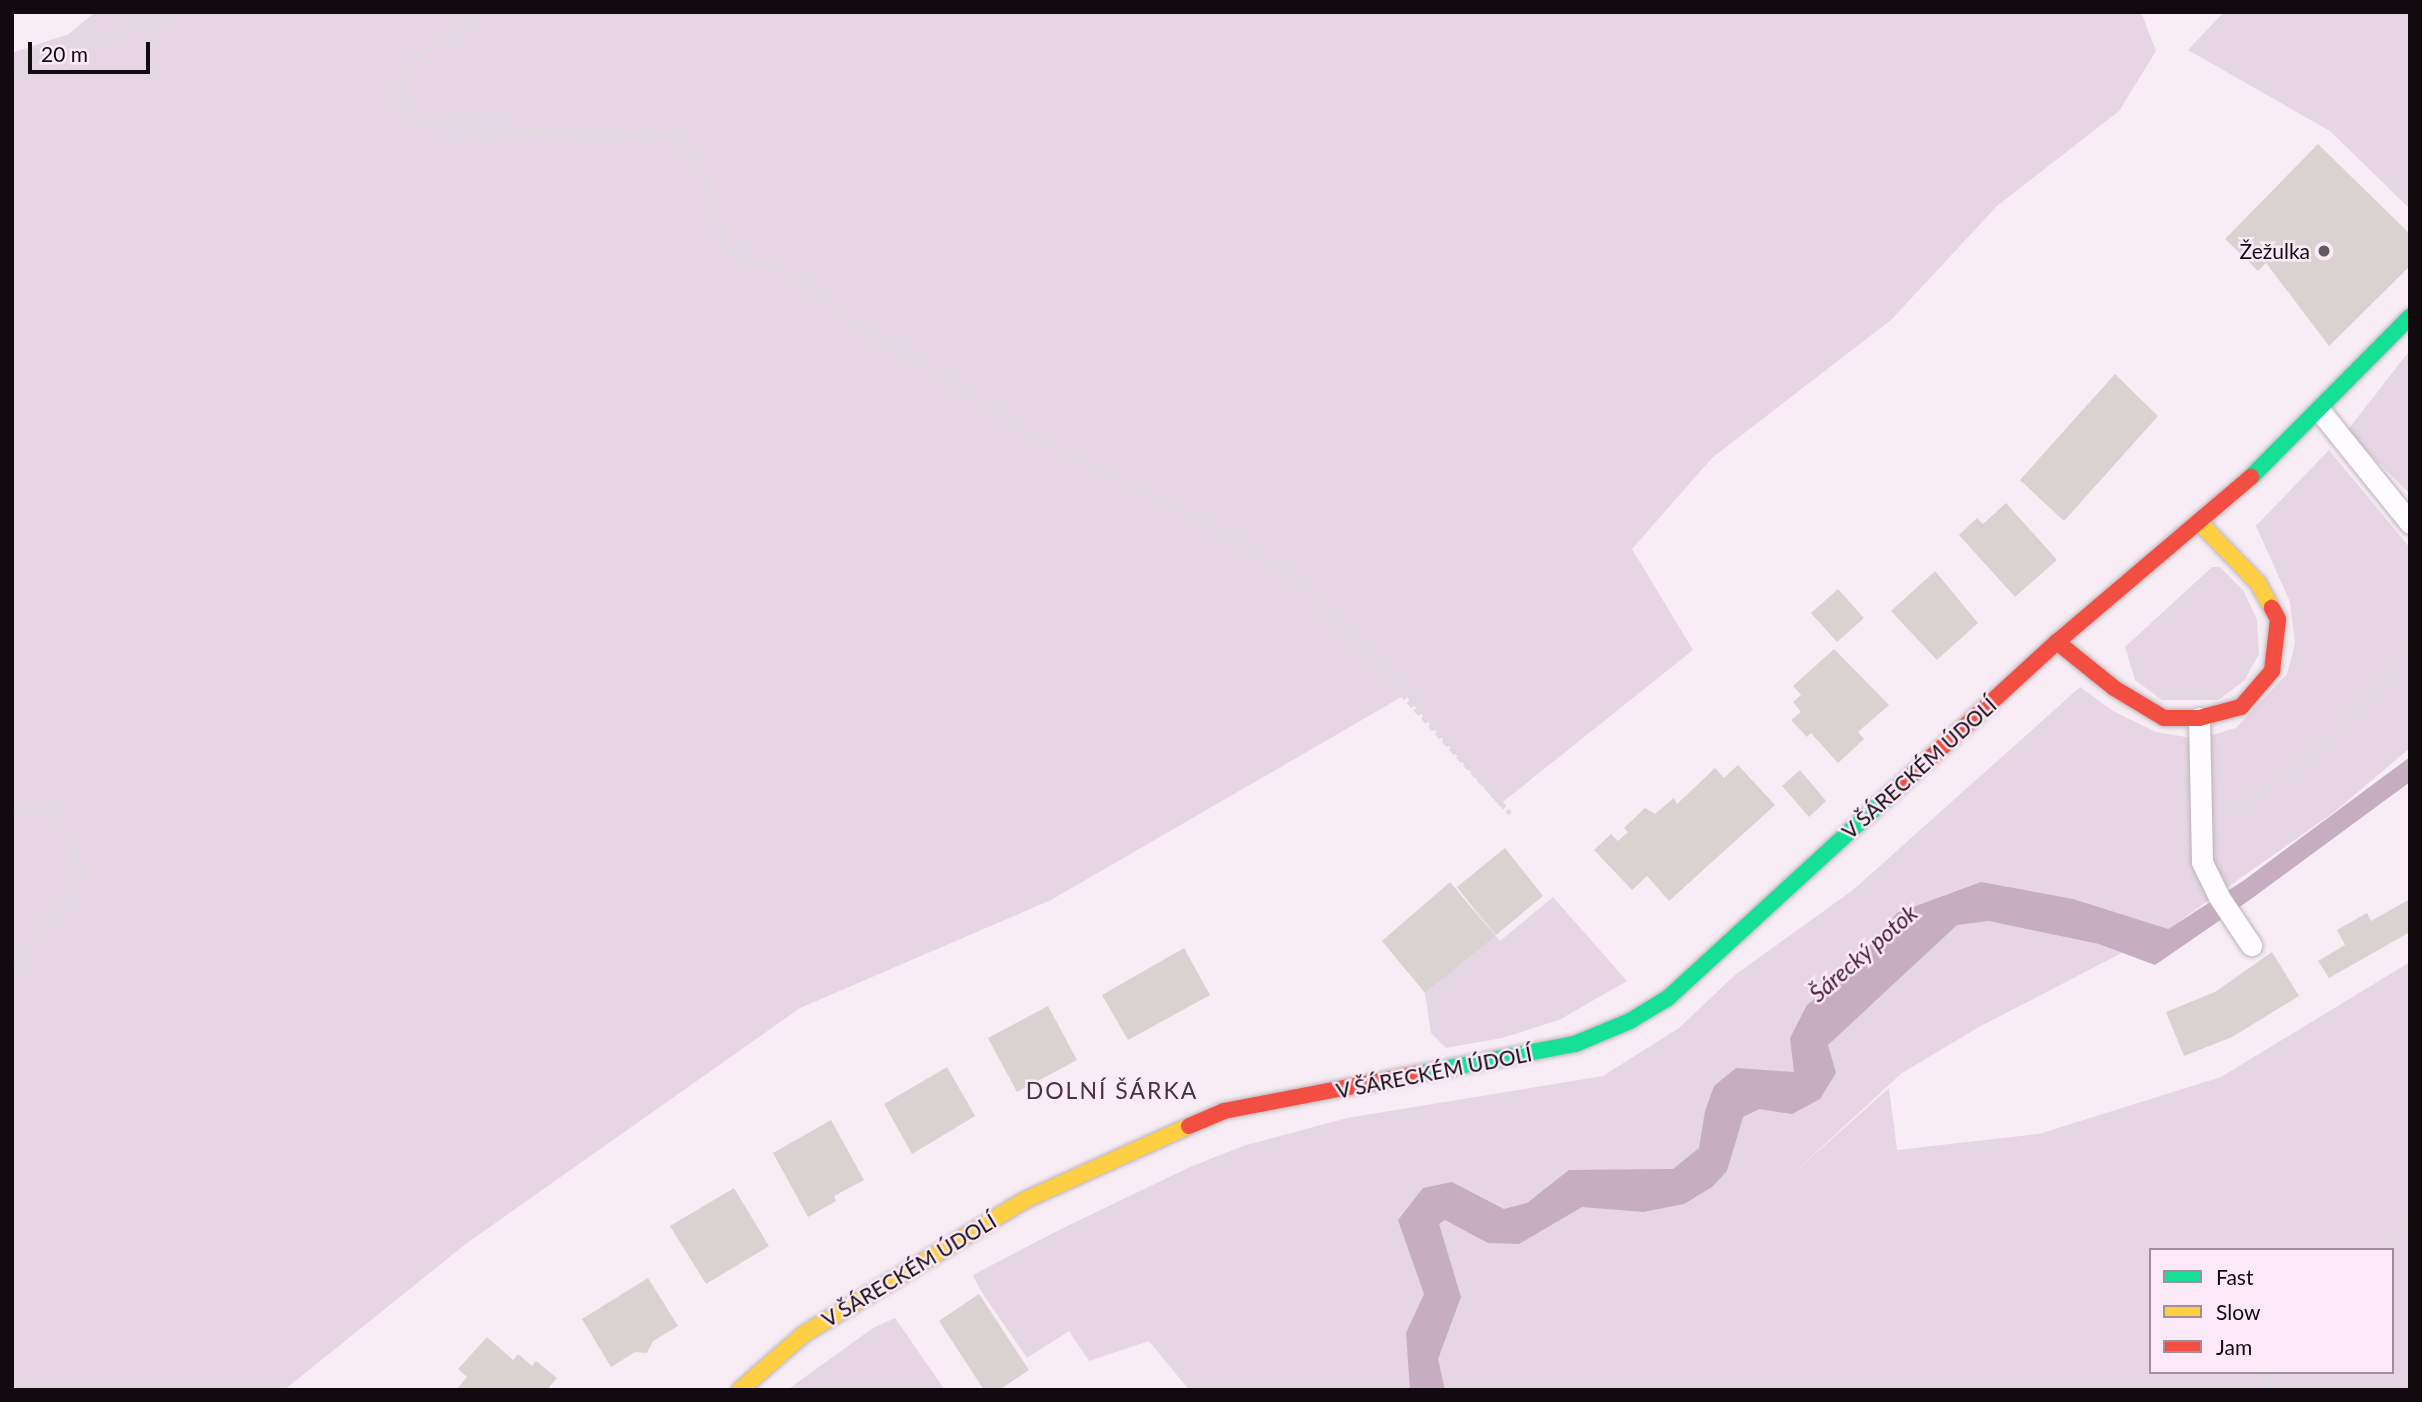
<!DOCTYPE html>
<meta charset="utf-8">
<style>
body{margin:0}
#map{position:relative;width:2422px;height:1402px;overflow:hidden;background:#f8edf5;font-family:Lato,sans-serif}
div>[style]{position:absolute}
[style*='--x']{left:calc(var(--x)*1px);top:calc(var(--y)*1px);width:calc(var(--w)*1px);rotate:calc(var(--a)*1deg)}
.green>*{inset:0;background:#e6d5e2}
.water>*{inset:0;background:#c6adc0}
.building>*{inset:0;background:#d8d2d1}
.path>*{height:4.5px;margin-top:-2.25px;transform-origin:0;background:repeating-linear-gradient(90deg,#ddd9dc 0 7px,transparent 0 10.5px)}
.roads{filter:drop-shadow(0 0 2px #bbb3b9) drop-shadow(0 0 2px #bbb3b9)}
.lane>*{height:21px;margin:-10.5px;padding:0 10.5px;transform-origin:10.5px;border-radius:10.5px;background:#fefcfe}
.fast>*{height:16px;margin:-8px;padding:0 8px;transform-origin:8px;border-radius:8px;background:#16e098}
.slow>*{height:16px;margin:-8px;padding:0 8px;transform-origin:8px;border-radius:8px;background:#ffcf43}
.jam>*{height:16px;margin:-8px;padding:0 8px;transform-origin:8px;border-radius:8px;background:#f24e42}
.dots>*{width:19px;height:19px;translate:-50% -50%;box-sizing:border-box;border:4px solid #fce9f7;border-radius:50%}
span{translate:-50% -50%;white-space:nowrap;text-align:center;line-height:1.15;-webkit-text-stroke:5px #fce9f7;paint-order:stroke}
.poi-label{font-size:21px;color:#110b10}
.right{translate:-100% -50%;text-align:right}
.street-label{font-size:21px;color:#110b10}
.water-label{font-size:23px;color:#42193b;font-style:italic}
.neighbourhood-label{font-size:23px;color:#42343f;letter-spacing:2px}
.frame{position:absolute;inset:0;border:14px solid #110b10;pointer-events:none}
.legend{position:absolute;left:2149px;top:1248px;width:245px;height:126px;box-sizing:border-box;background:#fce9f7;border:2px solid #9e909b;margin:0;padding:9px 12px;list-style:none;font-size:21px;color:#110b10}
.legend li{display:flex;align-items:center;gap:14px;height:35px}
.legend b{width:35px;border:2px solid #9e909b}
.scale{position:absolute;left:28px;top:42px;width:122px;height:32px;box-sizing:border-box;border:4px solid #110b10;border-top:0;padding-left:9px;font-size:21px;line-height:24px;white-space:nowrap;color:#110b10;-webkit-text-stroke:5px #fce9f7;paint-order:stroke}
</style>
<div id="map">
<div class="green">
<i style="clip-path:polygon(95px 12px,2141px 12px,2156px 51px,2119px 111px,1997px 206px,1891px 320px,1712px 458px,1632px 549px,1693px 650px,1499px 805px,1405px 695px,1051px 900px,800px 1008px,467px 1243px,284px 1390px,12px 1390px,12px 53px,69px 34px)"></i>
<i style="clip-path:polygon(2224px 12px,2410px 12px,2410px 209px,2330px 131px,2188px 50px)"></i>
<i style="clip-path:polygon(2410px 350px,2410px 494px,2347px 431px)"></i>
<i style="clip-path:polygon(evenodd,2329px 450px,2410px 548px,2410px 748px,2333px 813px,2168px 929px,1979px 1027px,1902px 1073px,1788px 1178px,1889px 1088px,1897px 1150px,2039px 1134px,2221px 1077px,2410px 962px,2410px 1390px,1189px 1390px,1149px 1341px,1089px 1361px,1069px 1331px,1027px 1358px,981px 1291px,973px 1275px,1059px 1230px,1190px 1167px,1243px 1146px,1347px 1118px,1603px 1076px,1679px 1028px,1735px 975px,1853px 890px,2080px 687px,2113px 711px,2156px 732px,2198px 739px,2236px 728px,2287px 674px,2295px 643px,2290px 602px,2256px 526px,2329px 450px,2151px 1250px,2392px 1250px,2392px 1372px,2151px 1372px,2151px 1250px)"></i>
<i style="clip-path:polygon(2212px 567px,2220px 567px,2243px 590px,2257px 620px,2259px 654px,2244px 681px,2218px 700px,2162px 700px,2135px 680px,2125px 647px)"></i>
<i style="clip-path:polygon(1452px 880px,1500px 941px,1553px 897px,1627px 981px,1559px 1020px,1502px 1038px,1446px 1048px,1431px 1033px,1425px 993px,1494px 936px)"></i>
<i style="clip-path:polygon(895px 1318px,945px 1390px,787px 1390px,873px 1328px)"></i>
</div>
<div class="water">
<i style="clip-path:polygon(2410px 757px,2410px 782px,2251px 899px,2155px 965px,2099px 944px,1989px 921px,1957px 925px,1828px 1045px,1836px 1073px,1820px 1099px,1792px 1114px,1759px 1109px,1743px 1117px,1727px 1171px,1712px 1187px,1684px 1204px,1643px 1212px,1582px 1207px,1519px 1244px,1488px 1243px,1445px 1220px,1439px 1224px,1461px 1297px,1438px 1359px,1445px 1390px,1410px 1390px,1406px 1333px,1424px 1294px,1398px 1220px,1423px 1188px,1452px 1182px,1504px 1209px,1527px 1203px,1569px 1170px,1673px 1169px,1699px 1148px,1705px 1111px,1714px 1086px,1736px 1068px,1794px 1072px,1790px 1038px,1807px 1005px,1846px 973px,1897px 913px,1981px 882px,2073px 899px,2168px 929px,2243px 881px)"></i>
</div>
<div class="building">
<i style="clip-path:polygon(2318px 144px,2410px 234px,2410px 266px,2329px 346px,2266px 263px,2258px 271px,2225px 239px)"></i>
<i style="clip-path:polygon(2115px 374px,2158px 416px,2064px 521px,2020px 480px)"></i>
<i style="clip-path:polygon(2006px 503px,2057px 560px,2015px 597px,1959px 535px,1977px 518px,1983px 524px)"></i>
<i style="clip-path:polygon(1935px 571px,1978px 623px,1937px 660px,1891px 611px)"></i>
<i style="clip-path:polygon(1838px 589px,1864px 618px,1837px 642px,1811px 613px)"></i>
<i style="clip-path:polygon(1834px 649px,1889px 705px,1858px 732px,1864px 739px,1838px 763px,1811px 733px,1807px 737px,1791px 720px,1801px 712px,1793px 702px,1801px 695px,1793px 686px)"></i>
<i style="clip-path:polygon(1738px 765px,1775px 805px,1669px 901px,1647px 876px,1632px 890px,1594px 850px,1611px 834px,1618px 841px,1628px 832px,1624px 828px,1645px 808px,1655px 814px,1674px 798px,1677px 804px,1715px 768px,1724px 778px)"></i>
<i style="clip-path:polygon(1800px 770px,1826px 801px,1809px 817px,1782px 786px)"></i>
<i style="clip-path:polygon(1505px 848px,1543px 896px,1496px 935px,1457px 887px)"></i>
<i style="clip-path:polygon(1450px 882px,1495px 936px,1425px 993px,1382px 941px)"></i>
<i style="clip-path:polygon(2410px 899px,2410px 932px,2329px 978px,2318px 961px,2345px 945px,2337px 930px,2367px 913px,2371px 921px)"></i>
<i style="clip-path:polygon(1184px 948px,1210px 995px,1128px 1040px,1102px 995px)"></i>
<i style="clip-path:polygon(2272px 952px,2299px 996px,2232px 1037px,2184px 1056px,2166px 1012px,2215px 992px)"></i>
<i style="clip-path:polygon(1048px 1006px,1077px 1060px,1017px 1092px,988px 1038px)"></i>
<i style="clip-path:polygon(947px 1067px,975px 1116px,912px 1154px,884px 1104px)"></i>
<i style="clip-path:polygon(831px 1120px,864px 1180px,834px 1196px,836px 1201px,808px 1217px,773px 1153px)"></i>
<i style="clip-path:polygon(734px 1188px,769px 1246px,706px 1284px,670px 1226px)"></i>
<i style="clip-path:polygon(648px 1278px,678px 1326px,653px 1341px,647px 1353px,635px 1352px,611px 1367px,582px 1319px)"></i>
<i style="clip-path:polygon(979px 1294px,1029px 1370px,999px 1390px,984px 1390px,939px 1321px)"></i>
<i style="clip-path:polygon(487px 1337px,513px 1360px,518px 1354px,532px 1366px,536px 1361px,557px 1378px,547px 1390px,456px 1390px,467px 1377px,458px 1369px)"></i>
</div>
<div class="path">
<i style="--x:484;--y:12;--w:77;--a:147.1"></i>
<i style="--x:419;--y:54;--w:20;--a:135"></i>
<i style="--x:405;--y:68;--w:32;--a:104"></i>
<i style="--x:397;--y:99;--w:36;--a:46"></i>
<i style="--x:422;--y:125;--w:253;--a:2.5"></i>
<i style="--x:675;--y:136;--w:25;--a:47"></i>
<i style="--x:692;--y:154;--w:29;--a:63"></i>
<i style="--x:705;--y:180;--w:31;--a:77"></i>
<i style="--x:712;--y:210;--w:46;--a:65.7"></i>
<i style="--x:731;--y:252;--w:50;--a:18.8"></i>
<i style="--x:778;--y:268;--w:49;--a:32.4"></i>
<i style="--x:819;--y:294;--w:47;--a:38.1"></i>
<i style="--x:856;--y:323;--w:227;--a:32.4"></i>
<i style="--x:1048;--y:445;--w:161;--a:25.8"></i>
<i style="--x:1193;--y:515;--w:130;--a:32.1"></i>
<i style="--x:1303;--y:584;--w:309;--a:47.9"></i>
<i style="--x:12;--y:65;--w:177;--a:-17.4"></i>
<i style="--x:12;--y:810;--w:39;--a:4"></i>
<i style="--x:51;--y:813;--w:42;--a:56.7"></i>
<i style="--x:74;--y:848;--w:28;--a:73"></i>
<i style="--x:82;--y:875;--w:117;--a:126.7"></i>
<i style="--x:2232;--y:813;--w:119;--a:-37.2"></i>
<i style="--x:2327;--y:741;--w:95;--a:-47.6"></i>
<i style="--x:2391;--y:671;--w:34;--a:-56"></i>
<i style="--x:2381;--y:1250;--w:39;--a:-42"></i>
<i style="--x:2262;--y:1372;--w:13;--a:51"></i>
<i style="--x:2270;--y:1382;--w:11;--a:131"></i>
</div>
<div class="roads">
<div class="lane">
<i style="--x:2320;--y:411;--w:144;--a:51.2"></i>
<i style="--x:2199;--y:718;--w:144;--a:88.8"></i>
<i style="--x:2202;--y:862;--w:39;--a:64"></i>
<i style="--x:2219;--y:897;--w:58;--a:56.3"></i>
</div>
<div class="fast">
<i style="--x:2251;--y:477;--w:226;--a:-45.2"></i>
<i style="--x:1417;--y:1074;--w:161;--a:-10.8"></i>
<i style="--x:1575;--y:1044;--w:60;--a:-22.7"></i>
<i style="--x:1630;--y:1021;--w:44;--a:-31.2"></i>
<i style="--x:1668;--y:998;--w:304;--a:-42.5"></i>
</div>
<div class="slow">
<i style="--x:2201;--y:524;--w:82;--a:46"></i>
<i style="--x:2258;--y:583;--w:29;--a:61"></i>
<i style="--x:740;--y:1390;--w:85;--a:-41.2"></i>
<i style="--x:804;--y:1334;--w:258;--a:-31.2"></i>
<i style="--x:1025;--y:1200;--w:180;--a:-24.3"></i>
</div>
<div class="jam">
<i style="--x:2057;--y:642;--w:73;--a:38.9"></i>
<i style="--x:2114;--y:688;--w:58;--a:31"></i>
<i style="--x:2164;--y:718;--w:35;--a:0"></i>
<i style="--x:2199;--y:718;--w:43;--a:-14.7"></i>
<i style="--x:2241;--y:707;--w:48;--a:-49.3"></i>
<i style="--x:2272;--y:671;--w:52;--a:-83.4"></i>
<i style="--x:2278;--y:619;--w:13;--a:-119"></i>
<i style="--x:1892;--y:793;--w:224;--a:-42.5"></i>
<i style="--x:2057;--y:642;--w:255;--a:-40.4"></i>
<i style="--x:1189;--y:1126;--w:38;--a:-23"></i>
<i style="--x:1224;--y:1111;--w:197;--a:-10.9"></i>
</div>
</div>
<div class="dots">
<i style="left:2324px;top:251px;background:#625a60"></i>
</div>
<div class="poi-label">
<span class="right" style="left:2310px;top:251px">Žežulka</span>
</div>
<div class="street-label">
<span style="left:1919px;top:768px;rotate:-42deg">V ŠÁRECKÉM ÚDOLÍ</span>
<span style="left:1434px;top:1072px;rotate:-11deg">V ŠÁRECKÉM ÚDOLÍ</span>
<span style="left:909px;top:1270px;rotate:-31deg">V ŠÁRECKÉM ÚDOLÍ</span>
</div>
<div class="water-label">
<span style="left:1863px;top:953px;rotate:-41deg">Šárecký potok</span>
</div>
<div class="neighbourhood-label">
<span style="left:1112px;top:1090px">DOLNÍ ŠÁRKA</span>
</div>
<div class="frame"></div>
<ul class="legend">
<li><b style="height:9px;background:#16e098"></b>Fast</li>
<li><b style="height:9px;background:#ffcf43"></b>Slow</li>
<li><b style="height:9px;background:#f24e42"></b>Jam</li>
</ul>
<div class="scale">20 m</div>
</div>
